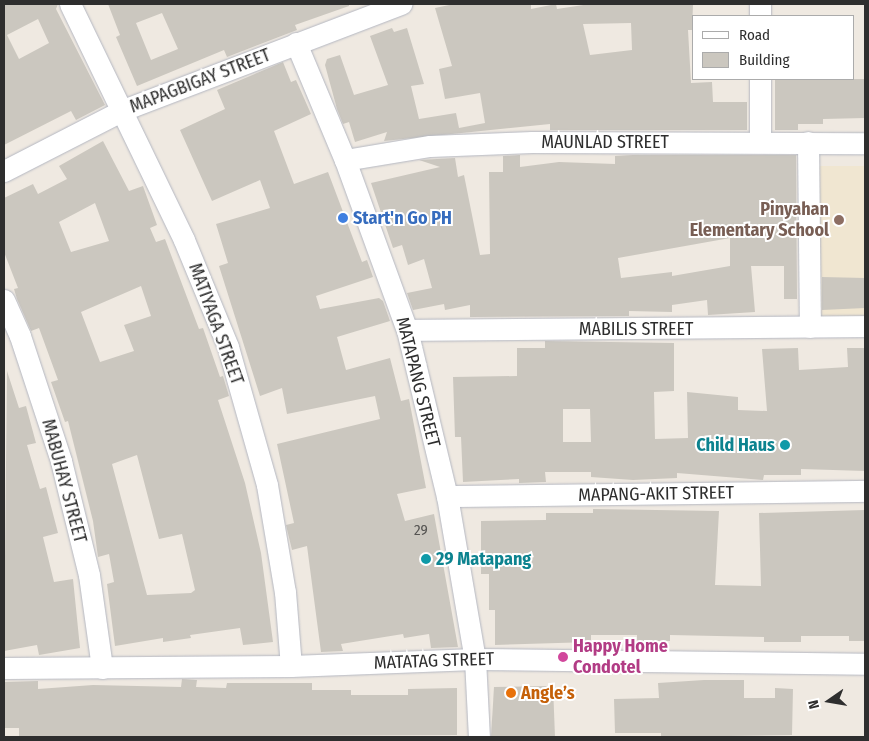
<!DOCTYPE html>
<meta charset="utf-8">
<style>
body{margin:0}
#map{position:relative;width:869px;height:741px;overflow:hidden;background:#efe9e1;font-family:"Fira Sans Condensed",sans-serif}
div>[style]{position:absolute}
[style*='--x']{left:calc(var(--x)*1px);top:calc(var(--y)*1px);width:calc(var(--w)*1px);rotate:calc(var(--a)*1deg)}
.education>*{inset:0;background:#f0e6d1}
.building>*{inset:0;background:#cbc7bf}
.roads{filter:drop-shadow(0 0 1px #b4b7c1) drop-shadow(0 0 1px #b4b7c1)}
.minor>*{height:21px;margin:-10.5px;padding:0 10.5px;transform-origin:10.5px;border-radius:10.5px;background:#fff}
.dots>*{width:14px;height:14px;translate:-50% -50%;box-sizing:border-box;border:2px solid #fff;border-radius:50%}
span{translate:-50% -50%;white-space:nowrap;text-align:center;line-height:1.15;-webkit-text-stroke:4px #fff;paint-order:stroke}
.number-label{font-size:15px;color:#555452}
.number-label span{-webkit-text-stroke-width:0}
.street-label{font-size:18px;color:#2e2e2e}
.education-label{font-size:18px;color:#785e54;font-weight:700}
.right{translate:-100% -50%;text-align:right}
.shop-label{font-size:18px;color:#366cbe;font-weight:700}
.left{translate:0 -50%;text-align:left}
.culture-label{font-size:18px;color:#0d838f;font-weight:700}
.hotel-label{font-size:18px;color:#b23c85;font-weight:700}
.food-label{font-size:18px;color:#c56008;font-weight:700}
.frame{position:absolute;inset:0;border:5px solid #2e2e2e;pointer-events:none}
.legend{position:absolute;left:692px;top:15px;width:162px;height:65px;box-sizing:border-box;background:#fff;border:1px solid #ababab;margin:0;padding:6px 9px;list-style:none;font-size:15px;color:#2e2e2e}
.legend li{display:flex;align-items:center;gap:10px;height:25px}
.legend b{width:25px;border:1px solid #ababab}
.north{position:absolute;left:804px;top:676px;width:50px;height:50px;-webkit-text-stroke:4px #fff;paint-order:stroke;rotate:257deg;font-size:14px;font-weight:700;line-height:20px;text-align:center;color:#2e2e2e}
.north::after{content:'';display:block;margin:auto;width:18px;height:22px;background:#2e2e2e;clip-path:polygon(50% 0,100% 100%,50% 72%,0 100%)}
</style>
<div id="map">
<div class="education">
<i style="clip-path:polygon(812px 166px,865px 166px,865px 316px,813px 317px)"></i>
</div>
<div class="building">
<i style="clip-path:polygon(evenodd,4px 4px,58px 4px,56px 9px,105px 105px,76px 120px,71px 111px,4px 145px,4px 4px,38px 19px,49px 43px,19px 59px,7px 35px,38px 19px)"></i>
<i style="clip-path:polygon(evenodd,108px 4px,349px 4px,349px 6px,295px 25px,297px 30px,227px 57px,224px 50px,137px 86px,116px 37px,120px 35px,108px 4px,162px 13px,178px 49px,151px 60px,136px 23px,162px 13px)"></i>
<i style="clip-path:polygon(evenodd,454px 4px,531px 4px,531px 9px,556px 4px,557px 9px,590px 4px,693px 5px,692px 30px,688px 30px,691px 83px,712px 82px,713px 102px,747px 102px,747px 130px,550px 130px,550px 124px,384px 141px,387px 132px,355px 142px,349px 122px,343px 124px,337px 109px,325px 65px,327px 59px,340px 55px,354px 95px,388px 85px,370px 36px,392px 28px,394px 32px,407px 28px,424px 84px,411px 86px,419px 119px,456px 113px,459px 128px,485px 123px,480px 93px,445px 99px,439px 69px,452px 66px,435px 8px,454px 4px,631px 23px,632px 50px,590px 55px,583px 24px,631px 23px)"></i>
<i style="clip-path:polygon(283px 62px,291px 82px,296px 80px,311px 114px,274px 131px,294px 184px,328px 172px,362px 262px,367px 260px,373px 277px,316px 296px,320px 309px,379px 298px,383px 301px,390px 321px,337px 337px,346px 370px,390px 358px,401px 401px,409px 399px,426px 488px,397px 494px,405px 521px,434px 514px,458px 647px,431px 648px,429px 634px,404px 638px,403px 634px,341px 644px,343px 651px,321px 652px,307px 546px,292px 550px,286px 525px,294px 523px,277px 444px,380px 419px,375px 396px,287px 414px,282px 388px,260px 396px,219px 266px,228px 263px,216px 224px,270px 208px,260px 180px,212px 201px,180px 130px,225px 109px,217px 90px)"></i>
<i style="clip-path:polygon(775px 79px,865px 79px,865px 118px,823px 119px,823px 124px,798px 124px,798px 130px,775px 130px)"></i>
<i style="clip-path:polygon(evenodd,103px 141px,129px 191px,143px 186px,157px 225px,150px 228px,156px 242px,165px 239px,199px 329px,203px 328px,220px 377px,223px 376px,229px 396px,218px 400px,245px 483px,261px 553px,273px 642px,243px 645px,240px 628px,190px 635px,191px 638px,163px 642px,163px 638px,115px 646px,107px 584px,114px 582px,109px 554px,98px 557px,93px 521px,68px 421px,65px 422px,51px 382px,58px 380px,39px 328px,31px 331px,17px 299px,14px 289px,18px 288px,4px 252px,4px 198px,33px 184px,38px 194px,67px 179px,59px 166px,103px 141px,95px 203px,109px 241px,71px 252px,59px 222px,95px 203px,103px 141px,141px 286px,151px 316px,124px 325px,134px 351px,100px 362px,81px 312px,141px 286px,103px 141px,137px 455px,159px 539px,182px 534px,195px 590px,191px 593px,147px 595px,112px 464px,137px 455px)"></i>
<i style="clip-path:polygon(evenodd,520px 155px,520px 167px,559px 162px,615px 164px,615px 156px,633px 155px,796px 155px,797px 299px,784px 299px,784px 266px,751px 266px,755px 312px,708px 315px,707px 300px,672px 305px,672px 312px,629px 311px,629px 316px,470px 317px,470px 305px,445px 310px,444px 304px,413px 310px,407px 293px,432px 288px,424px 259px,408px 265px,402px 245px,393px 248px,371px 183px,440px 167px,419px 160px,455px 158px,458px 177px,464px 175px,480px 255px,490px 254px,489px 172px,503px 172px,503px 156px,520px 155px,730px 238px,730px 266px,672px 276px,672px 272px,621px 278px,618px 258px,730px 238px)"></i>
<i style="clip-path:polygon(822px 277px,865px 278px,865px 308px,822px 310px)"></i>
<i style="clip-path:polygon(evenodd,545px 341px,674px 343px,674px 391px,654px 392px,655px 439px,688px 438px,687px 392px,738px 397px,738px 410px,767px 411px,762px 349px,798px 348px,799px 370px,848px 367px,847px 348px,865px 348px,865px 471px,801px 469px,801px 475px,764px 475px,763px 480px,677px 473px,677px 478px,633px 480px,591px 477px,591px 472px,545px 472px,546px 482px,519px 483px,519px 479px,463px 482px,461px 437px,455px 437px,453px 377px,517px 376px,517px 348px,545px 348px,545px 341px,563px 409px,590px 409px,591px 442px,563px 442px,563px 409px)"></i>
<i style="clip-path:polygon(7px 371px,19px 408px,26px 406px,36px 443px,27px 445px,40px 489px,46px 487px,58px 533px,43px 537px,54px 582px,73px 579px,80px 648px,39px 655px,37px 645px,4px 651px)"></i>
<i style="clip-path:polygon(593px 509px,719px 511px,715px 585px,761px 586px,759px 513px,865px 510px,865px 641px,849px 641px,849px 636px,801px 636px,801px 642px,764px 642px,764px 637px,670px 635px,670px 641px,637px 641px,637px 635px,591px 635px,591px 642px,495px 645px,495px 610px,489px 610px,489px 574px,481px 574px,481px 521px,546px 520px,546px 513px,593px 513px)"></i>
<i style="clip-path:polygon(182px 679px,197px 680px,196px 687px,226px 688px,227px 683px,312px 683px,312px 690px,351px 690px,351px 695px,408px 695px,408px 689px,457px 688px,457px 735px,19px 737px,19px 728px,4px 728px,4px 682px,38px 681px,38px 689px,93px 685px,181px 687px)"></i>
<i style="clip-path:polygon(704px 680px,744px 680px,744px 698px,775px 698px,775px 688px,793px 689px,792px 735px,661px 737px,661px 733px,615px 733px,614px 699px,659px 698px,658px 683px)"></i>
<i style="clip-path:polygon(553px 686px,555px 737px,491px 737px,494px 687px)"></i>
</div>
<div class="roads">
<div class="minor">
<i style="--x:70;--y:4;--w:262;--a:64.2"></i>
<i style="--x:184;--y:240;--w:116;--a:67.6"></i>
<i style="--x:228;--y:347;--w:143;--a:74.2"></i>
<i style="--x:267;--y:485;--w:109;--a:80.5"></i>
<i style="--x:285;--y:592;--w:74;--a:85.4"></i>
<i style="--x:760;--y:16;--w:12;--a:-90"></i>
<i style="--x:296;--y:43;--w:127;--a:67.3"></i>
<i style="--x:345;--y:160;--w:181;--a:70"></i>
<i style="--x:407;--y:330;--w:171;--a:76.5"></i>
<i style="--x:447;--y:496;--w:165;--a:80.3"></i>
<i style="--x:475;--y:659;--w:78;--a:87.1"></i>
<i style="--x:760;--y:142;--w:63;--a:-90"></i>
<i style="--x:808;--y:142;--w:185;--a:89.4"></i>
<i style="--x:345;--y:160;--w:86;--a:-9.4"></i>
<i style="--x:430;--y:146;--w:102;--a:-2.2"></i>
<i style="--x:532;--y:142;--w:333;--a:0.2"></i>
<i style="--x:4;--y:171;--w:134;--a:-27.1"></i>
<i style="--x:123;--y:110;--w:298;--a:-20.9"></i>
<i style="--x:4;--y:300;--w:39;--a:66"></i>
<i style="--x:20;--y:336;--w:132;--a:71.8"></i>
<i style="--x:61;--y:461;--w:117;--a:76.2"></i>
<i style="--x:89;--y:575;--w:94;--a:82"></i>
<i style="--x:407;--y:330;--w:458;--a:-0.5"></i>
<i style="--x:447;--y:496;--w:418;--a:-0.7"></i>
<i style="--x:4;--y:668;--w:287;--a:-0.4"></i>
<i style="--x:291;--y:666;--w:184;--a:-2.2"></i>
<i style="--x:475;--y:659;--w:390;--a:0.7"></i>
</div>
</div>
<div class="dots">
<i style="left:343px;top:218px;background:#3f7fe0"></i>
<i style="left:839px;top:220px;background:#8d6e63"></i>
<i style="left:785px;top:445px;background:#0f9aa8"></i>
<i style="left:426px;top:559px;background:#0f9aa8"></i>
<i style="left:563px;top:657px;background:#d1479c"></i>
<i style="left:511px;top:693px;background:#e8710a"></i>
</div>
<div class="number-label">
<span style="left:421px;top:531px">29</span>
</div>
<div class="street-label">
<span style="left:200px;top:81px;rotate:-21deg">MAPAGBIGAY STREET</span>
<span style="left:605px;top:142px">MAUNLAD STREET</span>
<span style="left:216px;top:324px;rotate:70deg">MATIYAGA STREET</span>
<span style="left:636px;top:329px">MABILIS STREET</span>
<span style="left:418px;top:382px;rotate:76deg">MATAPANG STREET</span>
<span style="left:64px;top:481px;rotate:75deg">MABUHAY STREET</span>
<span style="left:656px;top:494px;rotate:-1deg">MAPANG-AKIT STREET</span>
<span style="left:434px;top:661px;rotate:-2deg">MATATAG STREET</span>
</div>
<div class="education-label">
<span class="right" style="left:829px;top:220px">Pinyahan<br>Elementary School</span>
</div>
<div class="shop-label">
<span class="left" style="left:353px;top:218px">Start'n Go PH</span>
</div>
<div class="culture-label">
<span class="right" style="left:775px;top:445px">Child Haus</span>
<span class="left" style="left:436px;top:559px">29 Matapang</span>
</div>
<div class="hotel-label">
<span class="left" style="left:573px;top:657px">Happy Home<br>Condotel</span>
</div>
<div class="food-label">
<span class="left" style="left:521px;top:693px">Angle’s</span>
</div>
<div class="frame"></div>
<ul class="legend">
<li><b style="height:6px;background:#fff"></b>Road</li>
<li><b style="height:14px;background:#cbc7bf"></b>Building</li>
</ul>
<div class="north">N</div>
</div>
